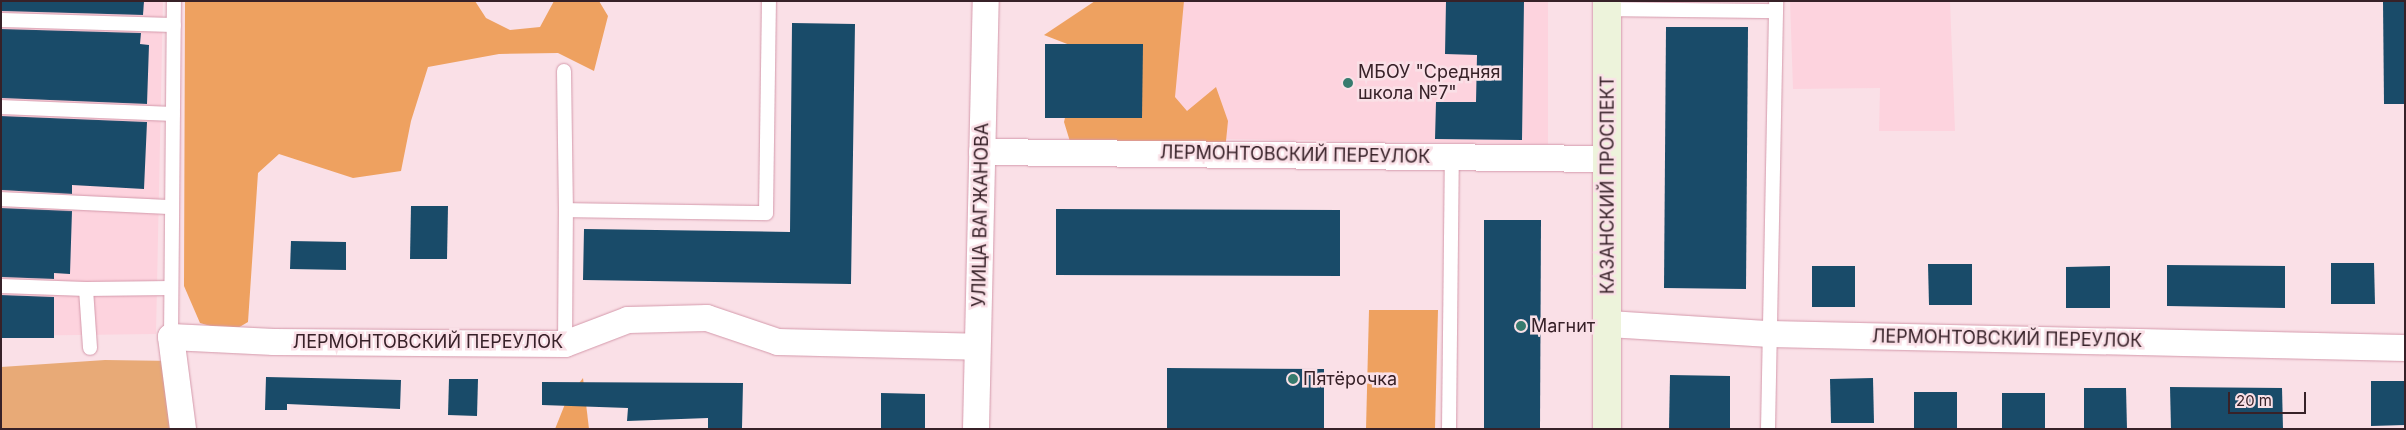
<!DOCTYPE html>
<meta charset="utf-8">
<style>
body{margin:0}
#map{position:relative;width:2406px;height:430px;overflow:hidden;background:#fae0e7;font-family:Inter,sans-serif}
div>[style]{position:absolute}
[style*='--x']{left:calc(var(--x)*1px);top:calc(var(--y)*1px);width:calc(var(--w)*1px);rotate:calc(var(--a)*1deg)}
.built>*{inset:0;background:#fdd3de}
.green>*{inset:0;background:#e8aa77}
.forest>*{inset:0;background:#eea160}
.building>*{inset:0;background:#194b69}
.roads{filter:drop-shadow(0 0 1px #d499ab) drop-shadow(0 0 1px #d499ab)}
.lane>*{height:14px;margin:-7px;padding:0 7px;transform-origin:7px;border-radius:7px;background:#fff}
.street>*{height:26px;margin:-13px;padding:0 13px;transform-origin:13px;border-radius:13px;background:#fff}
.secondary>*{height:28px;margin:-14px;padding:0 14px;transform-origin:14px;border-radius:14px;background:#edf3db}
.dots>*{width:14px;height:14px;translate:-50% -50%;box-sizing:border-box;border:2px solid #fae0e7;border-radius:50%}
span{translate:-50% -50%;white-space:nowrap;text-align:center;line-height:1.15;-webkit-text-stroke:5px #fae0e7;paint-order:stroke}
.poi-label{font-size:18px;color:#372128}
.left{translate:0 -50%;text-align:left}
.street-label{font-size:18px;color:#372128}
.frame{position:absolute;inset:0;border:2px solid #372128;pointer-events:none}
.scale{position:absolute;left:2228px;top:392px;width:78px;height:22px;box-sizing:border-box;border:2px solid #372128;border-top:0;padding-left:6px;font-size:15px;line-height:18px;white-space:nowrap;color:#372128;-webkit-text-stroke:4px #fae0e7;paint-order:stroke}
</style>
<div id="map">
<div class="built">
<i style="clip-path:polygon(1px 1px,163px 1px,156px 334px,1px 336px)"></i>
<i style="clip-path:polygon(1149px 1px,1548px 1px,1548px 144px,1148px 138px)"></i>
<i style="clip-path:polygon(1790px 1px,1950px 1px,1955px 131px,1879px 131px,1880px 88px,1793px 89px)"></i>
</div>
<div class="green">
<i style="clip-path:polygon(105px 360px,174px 361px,179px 429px,1px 429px,1px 367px)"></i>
</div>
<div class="forest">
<i style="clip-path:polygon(185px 1px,475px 1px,486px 18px,510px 30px,540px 27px,554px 1px,599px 1px,608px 16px,594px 71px,558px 53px,499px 54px,428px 67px,411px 121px,401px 171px,353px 178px,279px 154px,258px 173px,248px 322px,231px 332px,200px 323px,184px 286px)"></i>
<i style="clip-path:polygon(1095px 1px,1184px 1px,1175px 97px,1187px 111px,1216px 87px,1228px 121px,1225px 151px,1072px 148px,1064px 122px,1074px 79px,1075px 47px,1044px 35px)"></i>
<i style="clip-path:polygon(1369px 310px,1438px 310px,1435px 429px,1366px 429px)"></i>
<i style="clip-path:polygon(583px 378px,589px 429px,555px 429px,567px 399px)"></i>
</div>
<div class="building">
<i style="clip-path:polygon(1px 1px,144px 1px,143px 15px,1px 11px)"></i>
<i style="clip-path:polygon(1446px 1px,1524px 1px,1522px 140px,1435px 139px,1436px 102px,1476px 102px,1477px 55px,1445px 54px)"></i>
<i style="clip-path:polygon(2383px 1px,2405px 1px,2405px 104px,2384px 104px)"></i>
<i style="clip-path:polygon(792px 23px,855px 24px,851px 284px,583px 280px,584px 229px,790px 232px)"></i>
<i style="clip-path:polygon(1666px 27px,1748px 27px,1746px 289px,1664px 288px)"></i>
<i style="clip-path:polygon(1px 29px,141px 33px,140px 44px,149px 45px,147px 104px,1px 98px)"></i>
<i style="clip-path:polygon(1045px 44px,1143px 44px,1142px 118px,1045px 118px)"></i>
<i style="clip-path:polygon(1px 116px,147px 122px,144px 189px,72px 185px,72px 194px,1px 190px)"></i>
<i style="clip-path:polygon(411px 206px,448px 206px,447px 259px,410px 259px)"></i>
<i style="clip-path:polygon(1px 208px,72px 211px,70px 274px,54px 273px,54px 279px,1px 277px)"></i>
<i style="clip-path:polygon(1056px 209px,1340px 210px,1340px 276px,1056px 275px)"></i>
<i style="clip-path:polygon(1484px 220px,1541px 220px,1540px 429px,1484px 429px)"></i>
<i style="clip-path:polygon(291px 241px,346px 242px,346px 270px,290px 269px)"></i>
<i style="clip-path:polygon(2331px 263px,2374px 263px,2375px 304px,2331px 304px)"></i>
<i style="clip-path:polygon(1928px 264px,1972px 264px,1972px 305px,1929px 305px)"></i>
<i style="clip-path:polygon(2167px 265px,2285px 266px,2285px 308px,2167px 306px)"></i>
<i style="clip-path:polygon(1812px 266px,1855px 266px,1855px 307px,1812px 307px)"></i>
<i style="clip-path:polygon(2110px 266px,2110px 308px,2066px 308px,2066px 267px)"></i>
<i style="clip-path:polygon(1px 295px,54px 297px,54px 338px,1px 338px)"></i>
<i style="clip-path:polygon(1167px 368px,1324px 369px,1324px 429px,1167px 429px)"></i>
<i style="clip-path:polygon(1670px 375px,1730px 376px,1730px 429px,1669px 429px)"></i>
<i style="clip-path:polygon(266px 377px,401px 380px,400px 409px,287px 404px,287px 410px,265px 410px)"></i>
<i style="clip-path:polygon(1873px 378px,1874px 423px,1831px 423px,1830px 379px)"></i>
<i style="clip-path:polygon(449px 379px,478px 379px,477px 416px,448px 415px)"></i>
<i style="clip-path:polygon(2371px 381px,2405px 381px,2405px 425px,2371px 426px)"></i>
<i style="clip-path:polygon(542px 382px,743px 383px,742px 428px,708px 428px,708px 418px,627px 421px,628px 408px,542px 405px)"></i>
<i style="clip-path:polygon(2170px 387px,2282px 388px,2283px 429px,2171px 429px)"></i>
<i style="clip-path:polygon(2084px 388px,2126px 388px,2127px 429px,2084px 429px)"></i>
<i style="clip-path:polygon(1914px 392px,1957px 392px,1957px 429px,1914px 429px)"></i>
<i style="clip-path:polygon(881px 393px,925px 394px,925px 429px,881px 429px)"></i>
<i style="clip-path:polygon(2002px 393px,2045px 393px,2045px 429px,2002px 429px)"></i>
</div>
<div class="roads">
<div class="lane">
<i style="--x:1607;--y:9;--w:168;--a:0.7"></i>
<i style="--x:1;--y:20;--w:173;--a:1.7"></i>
<i style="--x:564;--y:71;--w:139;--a:89.2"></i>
<i style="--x:1;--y:107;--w:172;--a:2.3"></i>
<i style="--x:1;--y:199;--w:171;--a:2.7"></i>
<i style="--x:1;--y:286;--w:85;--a:2"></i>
<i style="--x:86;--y:289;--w:59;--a:86.1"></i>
<i style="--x:86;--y:289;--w:85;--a:-0.7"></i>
<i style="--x:171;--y:337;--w:336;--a:-89.5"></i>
<i style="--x:565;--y:344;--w:134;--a:-89.6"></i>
<i style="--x:566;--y:210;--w:200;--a:0.9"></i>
<i style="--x:766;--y:213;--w:212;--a:-89.2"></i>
<i style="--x:1449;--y:429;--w:272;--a:-89.4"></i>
<i style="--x:1768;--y:429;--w:428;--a:-88.9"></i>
</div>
<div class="street">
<i style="--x:982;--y:152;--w:625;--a:0.64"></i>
<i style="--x:1609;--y:324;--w:161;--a:3.6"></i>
<i style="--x:1770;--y:334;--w:635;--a:1.26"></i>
<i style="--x:183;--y:429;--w:93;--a:-97.4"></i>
<i style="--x:171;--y:337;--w:103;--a:2.8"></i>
<i style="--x:274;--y:342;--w:291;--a:0.4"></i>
<i style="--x:565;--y:344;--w:67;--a:-20.9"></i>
<i style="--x:628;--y:320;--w:79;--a:-1.5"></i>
<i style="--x:707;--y:318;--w:75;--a:18.7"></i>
<i style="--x:778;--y:342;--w:199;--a:1.4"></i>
<i style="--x:976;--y:429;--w:428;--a:-88.7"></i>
</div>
<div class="secondary">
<i style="--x:1607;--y:1;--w:428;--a:90"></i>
</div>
</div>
<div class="dots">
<i style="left:1348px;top:83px;background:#377b6e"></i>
<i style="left:1521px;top:326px;background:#377b6e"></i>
<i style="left:1293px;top:379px;background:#377b6e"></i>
</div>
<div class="poi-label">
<span class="left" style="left:1358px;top:83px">МБОУ "Средняя<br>школа №7"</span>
<span class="left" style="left:1531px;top:326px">Магнит</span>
<span class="left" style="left:1303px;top:379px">Пятёрочка</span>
</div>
<div class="street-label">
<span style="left:1295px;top:155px;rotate:1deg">ЛЕРМОНТОВСКИЙ ПЕРЕУЛОК</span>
<span style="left:1608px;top:185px;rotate:-90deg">КАЗАНСКИЙ ПРОСПЕКТ</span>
<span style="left:981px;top:215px;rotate:-89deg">УЛИЦА ВАГЖАНОВА</span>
<span style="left:2007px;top:339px;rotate:1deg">ЛЕРМОНТОВСКИЙ ПЕРЕУЛОК</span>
<span style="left:428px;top:342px">ЛЕРМОНТОВСКИЙ ПЕРЕУЛОК</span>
</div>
<div class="frame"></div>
<div class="scale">20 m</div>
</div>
